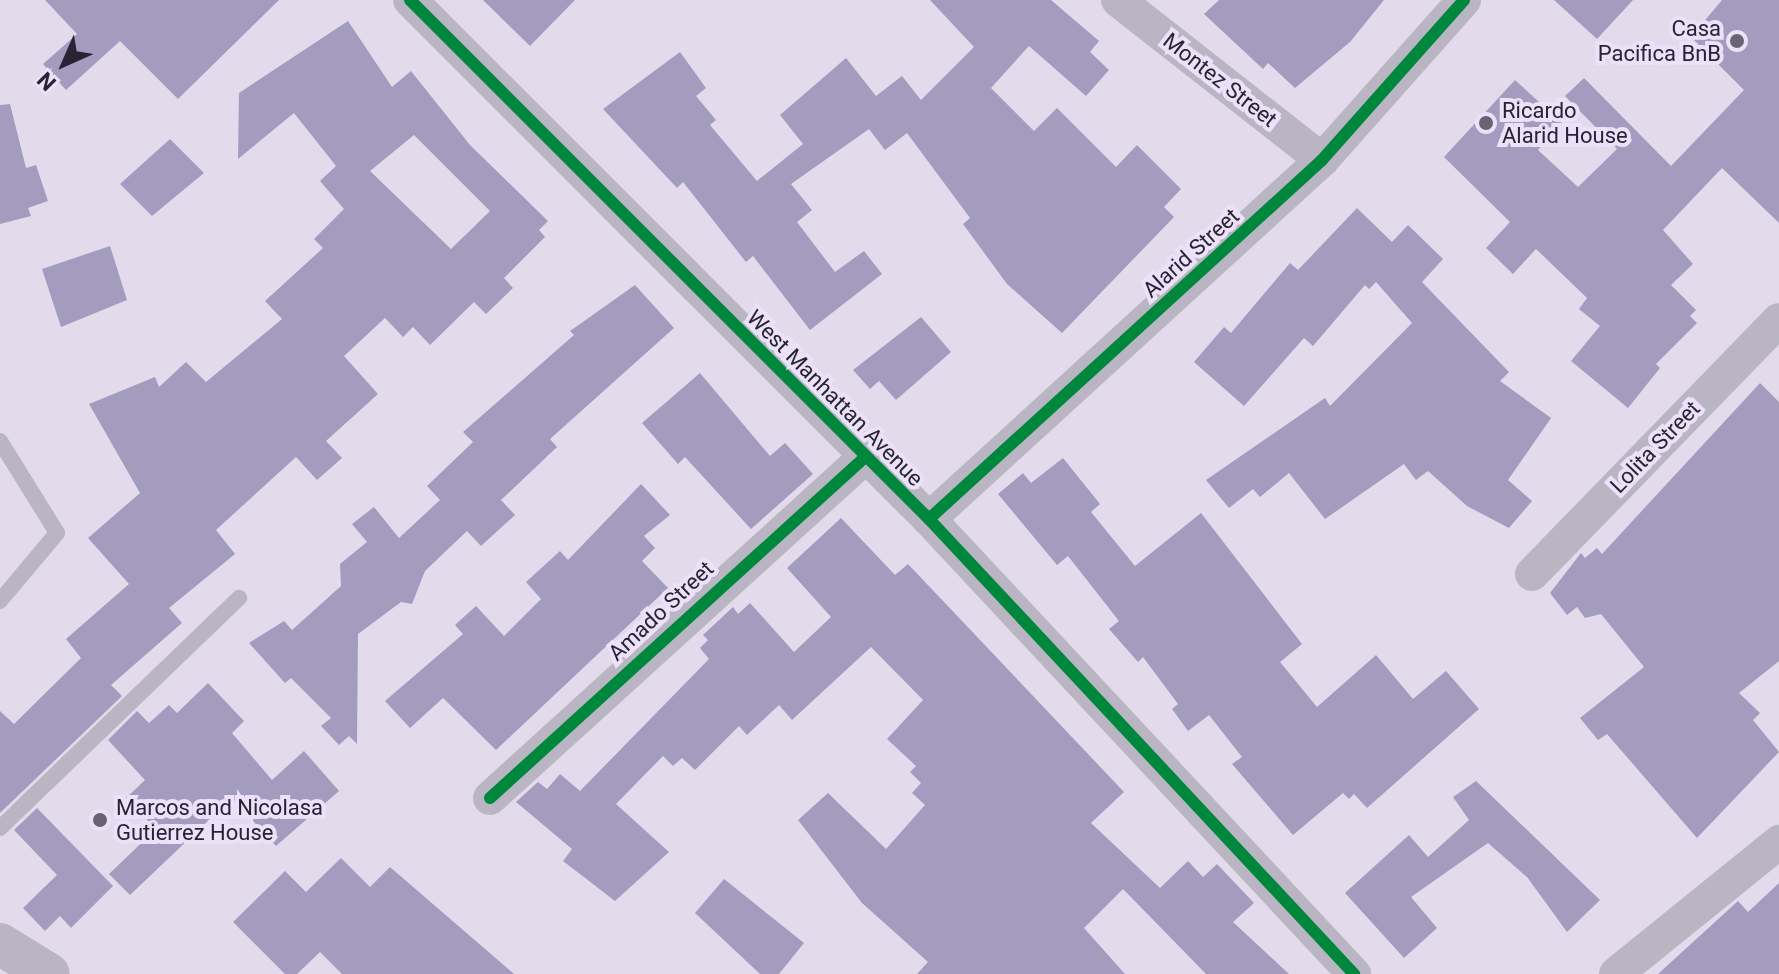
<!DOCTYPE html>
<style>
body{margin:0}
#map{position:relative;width:1779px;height:974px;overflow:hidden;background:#e3dbeb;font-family:Roboto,sans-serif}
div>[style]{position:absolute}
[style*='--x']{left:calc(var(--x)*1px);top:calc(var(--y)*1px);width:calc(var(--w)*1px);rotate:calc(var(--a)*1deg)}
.building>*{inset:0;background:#a49cbf}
.service>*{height:16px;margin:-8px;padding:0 8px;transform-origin:8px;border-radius:8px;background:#bab5c3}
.minor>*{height:34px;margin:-17px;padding:0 17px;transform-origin:17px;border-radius:17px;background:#bab5c3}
.tertiary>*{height:42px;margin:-21px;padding:0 21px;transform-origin:21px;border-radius:21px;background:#bab5c3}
.cycleway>*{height:12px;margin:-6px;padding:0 6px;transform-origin:6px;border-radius:6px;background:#00873e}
.dots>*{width:22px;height:22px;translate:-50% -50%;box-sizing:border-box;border:4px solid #ece1f9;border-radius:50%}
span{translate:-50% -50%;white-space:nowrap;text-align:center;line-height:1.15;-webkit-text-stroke:8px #ece1f9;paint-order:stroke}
.poi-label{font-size:22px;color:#282433}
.right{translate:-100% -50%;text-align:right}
.left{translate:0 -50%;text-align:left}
.street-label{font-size:22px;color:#282433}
.north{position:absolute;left:24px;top:24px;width:80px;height:80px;-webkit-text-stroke:6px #ece1f9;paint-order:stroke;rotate:225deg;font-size:22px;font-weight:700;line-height:32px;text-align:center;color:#282433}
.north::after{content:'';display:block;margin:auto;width:28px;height:36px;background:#282433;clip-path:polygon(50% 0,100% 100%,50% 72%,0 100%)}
</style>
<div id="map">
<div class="building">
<i style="clip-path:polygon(45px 0,279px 0,178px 99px,120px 41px,66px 90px,43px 64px,77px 34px)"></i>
<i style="clip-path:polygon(483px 0,575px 0,530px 46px)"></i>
<i style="clip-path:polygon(930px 0,1051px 0,1099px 41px,1090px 52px,1109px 70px,1086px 96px,1029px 46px,991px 88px,1034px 131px,1057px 108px,1116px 167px,1137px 145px,1181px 189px,1164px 207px,1174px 217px,1062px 333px,1007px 284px,963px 224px,970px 218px,907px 133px,885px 150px,869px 129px,791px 184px,812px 210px,797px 222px,835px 272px,864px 251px,882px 274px,810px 330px,753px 256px,746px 262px,683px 182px,677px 188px,603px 109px,680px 52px,706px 88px,696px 96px,716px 120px,710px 125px,757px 181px,803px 144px,780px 115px,846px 58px,876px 96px,902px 76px,921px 100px,974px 47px)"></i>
<i style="clip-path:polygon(1219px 0,1384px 0,1350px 42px,1295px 88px,1268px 63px,1263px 69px,1204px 14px)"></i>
<i style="clip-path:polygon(1554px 0,1633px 0,1597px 39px)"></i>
<i style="clip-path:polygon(1722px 0,1779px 0,1779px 223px,1722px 168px,1663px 230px,1693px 264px,1671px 285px,1696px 310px,1690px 316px,1697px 323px,1656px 364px,1660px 368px,1628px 408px,1571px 361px,1600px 326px,1579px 309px,1587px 298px,1536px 249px,1513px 274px,1486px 248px,1510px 222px,1444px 157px,1515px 80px,1562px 123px,1538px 150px,1578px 187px,1617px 149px,1565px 96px,1584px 78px,1671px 166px,1744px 90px,1691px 37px)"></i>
<i style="clip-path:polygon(evenodd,348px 21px,392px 87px,411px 71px,470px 145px,548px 221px,539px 230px,545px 237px,504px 278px,513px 288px,486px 314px,474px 302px,430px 345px,413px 327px,403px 337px,385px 318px,344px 356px,378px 394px,326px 441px,342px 458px,317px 480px,296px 457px,216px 530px,235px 554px,169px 608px,182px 623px,111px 685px,122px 696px,0 813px,0 711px,14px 724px,81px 658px,66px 639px,129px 584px,88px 538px,140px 493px,89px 404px,155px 377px,159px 387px,186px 362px,206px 382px,282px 319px,265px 301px,323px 248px,314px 239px,344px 209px,320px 181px,336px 166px,294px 113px,238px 159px,239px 93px,348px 21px,414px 135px,490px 211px,451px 249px,370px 171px,414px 135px)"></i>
<i style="clip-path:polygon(10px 104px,26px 168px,36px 165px,48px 201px,28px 208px,31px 216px,0 224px,0 105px)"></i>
<i style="clip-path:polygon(170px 139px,204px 173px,152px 216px,120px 184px)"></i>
<i style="clip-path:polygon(1357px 208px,1392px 242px,1408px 225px,1443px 259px,1422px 282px,1509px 372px,1500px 381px,1551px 418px,1508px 480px,1532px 501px,1509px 528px,1467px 506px,1428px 471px,1416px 480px,1404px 464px,1325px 519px,1289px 473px,1260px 497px,1253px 489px,1229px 508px,1206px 480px,1325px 398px,1330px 406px,1412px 323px,1376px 282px,1369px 289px,1365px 285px,1313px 346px,1304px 338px,1244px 406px,1194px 362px,1224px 327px,1231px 333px,1290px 263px,1298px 270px)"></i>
<i style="clip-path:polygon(110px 246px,127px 300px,61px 327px,42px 269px)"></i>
<i style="clip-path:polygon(635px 285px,674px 328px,550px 439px,557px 447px,501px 500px,515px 515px,481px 546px,467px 531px,425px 571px,412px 604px,401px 602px,358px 634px,357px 744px,349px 736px,339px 745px,321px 726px,331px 718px,291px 678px,285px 683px,249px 643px,284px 621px,292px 630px,341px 586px,340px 564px,367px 542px,352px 524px,374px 507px,399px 538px,440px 500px,427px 486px,473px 442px,463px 432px,574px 335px,570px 331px)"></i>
<i style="clip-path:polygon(921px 317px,951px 352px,896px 400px,879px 381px,870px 389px,853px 370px)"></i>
<i style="clip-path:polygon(700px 373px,770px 456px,785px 443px,813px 474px,751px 529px,685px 457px,678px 464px,642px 423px)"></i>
<i style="clip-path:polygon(1760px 383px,1779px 402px,1779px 661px,1739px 693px,1760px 713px,1753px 720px,1779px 752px,1697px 838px,1607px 734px,1598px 740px,1580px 718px,1644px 667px,1601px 614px,1585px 618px,1577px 607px,1567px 615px,1550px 593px,1581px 553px,1585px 558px,1597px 548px,1602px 554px)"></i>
<i style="clip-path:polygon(1063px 458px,1100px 504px,1091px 512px,1135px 566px,1201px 513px,1302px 644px,1280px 662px,1317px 707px,1376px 655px,1413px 699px,1446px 671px,1479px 709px,1367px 808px,1354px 794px,1349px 799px,1343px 793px,1293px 835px,1232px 764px,1242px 757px,1209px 715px,1188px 731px,1172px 709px,1178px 704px,1143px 657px,1138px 662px,1109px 629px,1119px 621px,1068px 556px,1057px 565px,998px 494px,1023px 473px,1031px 483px)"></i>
<i style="clip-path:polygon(641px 484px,670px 515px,644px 536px,655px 548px,642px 561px,668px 588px,496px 750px,443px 698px,410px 728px,385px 701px,463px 634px,455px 625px,476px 606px,504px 636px,541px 599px,526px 582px,560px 551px,568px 560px)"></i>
<i style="clip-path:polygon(841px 518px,895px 575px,908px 564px,1124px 792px,1091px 823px,1160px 888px,1188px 861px,1203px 877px,1217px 864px,1254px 903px,1233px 922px,1289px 974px,1206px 974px,1123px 889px,1084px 928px,1125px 974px,917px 974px,928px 962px,862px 903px,798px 820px,828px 793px,886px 849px,925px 805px,912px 793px,921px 783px,910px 772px,916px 766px,887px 739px,923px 700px,871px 647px,792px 720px,779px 705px,747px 735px,739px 726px,695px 770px,682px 758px,673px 766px,663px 756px,616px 804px,669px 852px,615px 901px,563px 861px,572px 849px,516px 802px,538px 782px,547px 789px,560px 774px,580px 791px,709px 659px,700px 648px,708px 640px,703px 635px,733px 607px,738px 614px,750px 603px,794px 652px,831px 617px,787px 568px)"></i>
<i style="clip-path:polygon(208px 683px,244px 721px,232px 733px,272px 780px,304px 751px,339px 791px,276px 846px,232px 798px,130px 895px,109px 874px,156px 829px,126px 798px,145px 780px,108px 740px,137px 711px,149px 723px,169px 705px,177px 713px)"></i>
<i style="clip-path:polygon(1476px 781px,1600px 900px,1567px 932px,1527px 877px,1488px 843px,1411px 897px,1437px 928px,1404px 958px,1345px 893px,1409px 835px,1428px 857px,1469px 820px,1453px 797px)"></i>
<i style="clip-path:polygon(37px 808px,113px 886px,71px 928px,60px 916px,45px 931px,23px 908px,57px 875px,14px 830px)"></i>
<i style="clip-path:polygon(341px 858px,370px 887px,390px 867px,514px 974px,342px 974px,320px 952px,297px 974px,285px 974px,233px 922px,285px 871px,306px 892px)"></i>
<i style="clip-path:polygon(724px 879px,804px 943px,779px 974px,760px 974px,695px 913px)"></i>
<i style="clip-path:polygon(1779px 883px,1779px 974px,1658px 974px,1738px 901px,1748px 912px)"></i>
</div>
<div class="service">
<i style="--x:0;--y:441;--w:108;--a:58.2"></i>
<i style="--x:57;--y:533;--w:89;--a:130"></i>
<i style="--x:0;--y:828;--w:332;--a:-43.9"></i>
</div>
<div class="minor">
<i style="--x:410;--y:0;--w:734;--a:45"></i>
<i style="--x:929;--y:519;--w:623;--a:46.95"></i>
<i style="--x:1118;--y:0;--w:259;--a:38.1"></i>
<i style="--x:929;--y:519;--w:532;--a:-42.41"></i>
<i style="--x:1322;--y:160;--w:214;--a:-48.4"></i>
<i style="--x:1532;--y:574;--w:354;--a:-45.8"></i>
<i style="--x:490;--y:798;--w:505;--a:-42.27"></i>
<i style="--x:1616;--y:974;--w:210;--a:-39"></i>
</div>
<div class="tertiary">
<i style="--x:0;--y:944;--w:57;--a:31.5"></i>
</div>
<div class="cycleway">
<i style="--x:410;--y:0;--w:734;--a:45"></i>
<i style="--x:929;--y:519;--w:623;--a:46.95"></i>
<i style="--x:929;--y:519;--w:532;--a:-42.41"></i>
<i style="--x:1322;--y:160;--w:214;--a:-48.4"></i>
<i style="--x:490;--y:798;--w:505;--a:-42.27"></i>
</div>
<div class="dots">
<i style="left:1737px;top:41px;background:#696473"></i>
<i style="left:1486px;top:123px;background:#696473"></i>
<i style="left:100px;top:820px;background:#696473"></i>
</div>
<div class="poi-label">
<span class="right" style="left:1721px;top:41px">Casa<br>Pacifica BnB</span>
<span class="left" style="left:1502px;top:123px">Ricardo<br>Alarid House</span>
<span class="left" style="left:116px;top:820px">Marcos and Nicolasa<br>Gutierrez House</span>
</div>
<div class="street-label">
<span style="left:1220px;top:80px;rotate:38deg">Montez Street</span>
<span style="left:1191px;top:253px;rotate:-42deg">Alarid Street</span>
<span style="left:835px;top:398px;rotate:45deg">West Manhattan Avenue</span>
<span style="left:1655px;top:447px;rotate:-46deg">Lolita Street</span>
<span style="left:661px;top:611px;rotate:-43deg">Amado Street</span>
</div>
<div class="north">N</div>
</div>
